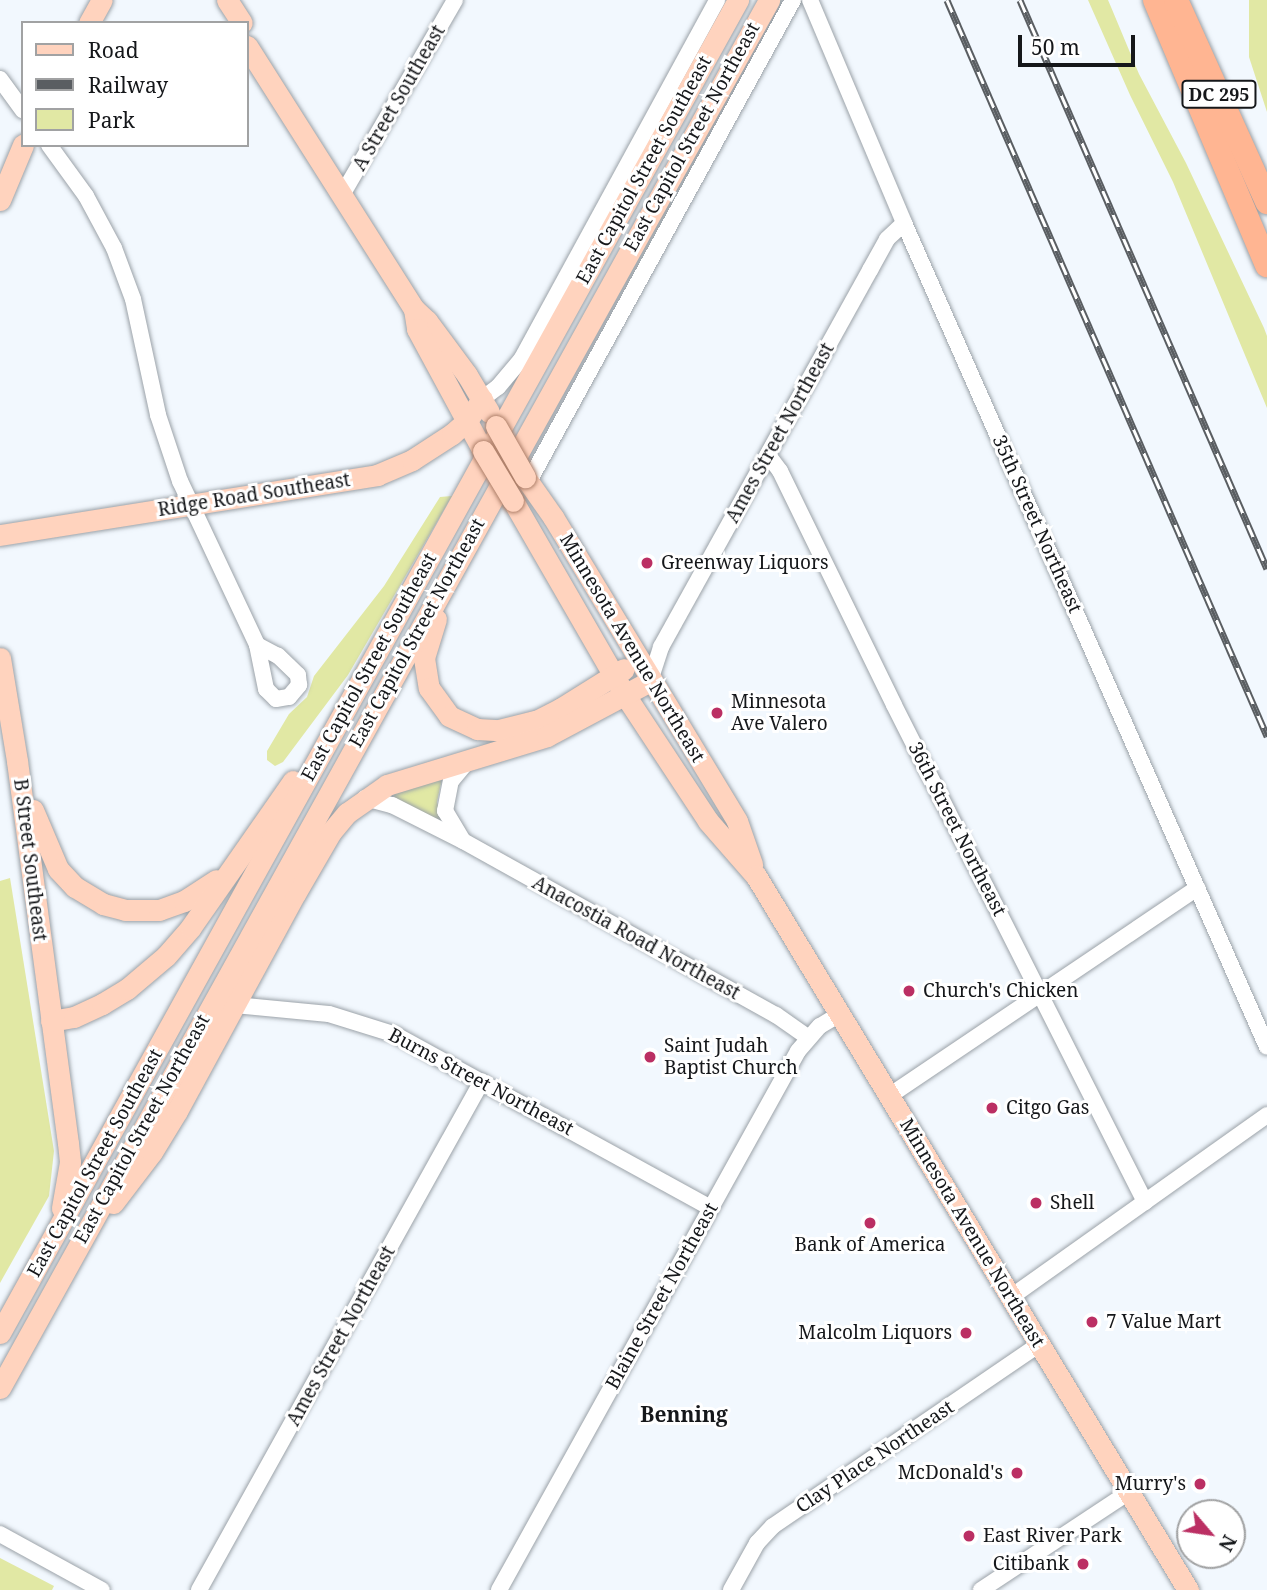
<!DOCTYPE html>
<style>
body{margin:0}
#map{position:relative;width:1267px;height:1590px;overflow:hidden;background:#f2f8fe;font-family:"Noto Serif",serif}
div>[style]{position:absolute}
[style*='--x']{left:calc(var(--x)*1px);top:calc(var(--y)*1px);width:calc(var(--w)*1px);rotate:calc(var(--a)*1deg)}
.green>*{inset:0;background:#e1e8a4}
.roads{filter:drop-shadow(0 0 2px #9ba2a8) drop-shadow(0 0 2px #9ba2a8)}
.minor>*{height:16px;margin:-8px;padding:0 8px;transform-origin:8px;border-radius:8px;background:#fff}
.major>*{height:21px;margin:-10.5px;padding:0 10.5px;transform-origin:10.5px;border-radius:10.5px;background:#ffd3be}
.highway>*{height:24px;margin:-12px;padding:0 12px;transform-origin:12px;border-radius:12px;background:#ffb592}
.rail>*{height:7px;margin-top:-3.5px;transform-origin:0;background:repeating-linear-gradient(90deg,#fff 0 13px,#5a5e62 0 26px);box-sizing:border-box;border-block:2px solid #5a5e62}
.bridges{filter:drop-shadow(0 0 2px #ad7e68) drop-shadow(0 0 2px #ad7e68)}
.major-bridge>*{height:21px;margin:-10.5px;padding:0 10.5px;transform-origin:10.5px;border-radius:10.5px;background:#ffd3be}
.dots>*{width:19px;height:19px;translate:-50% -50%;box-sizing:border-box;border:4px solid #fff;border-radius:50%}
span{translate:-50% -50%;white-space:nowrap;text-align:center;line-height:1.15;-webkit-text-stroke:6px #fff;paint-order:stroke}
.shield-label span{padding:2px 5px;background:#fff;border:2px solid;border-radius:5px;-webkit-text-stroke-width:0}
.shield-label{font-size:18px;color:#15171a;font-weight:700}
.street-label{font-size:19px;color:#15171a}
.poi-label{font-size:19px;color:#15171a}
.left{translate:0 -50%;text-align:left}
.right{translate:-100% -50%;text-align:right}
.neighbourhood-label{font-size:21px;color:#15171a;font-weight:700}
.legend{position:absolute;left:21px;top:21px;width:228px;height:126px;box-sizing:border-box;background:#fff;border:2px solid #a1a2a3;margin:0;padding:9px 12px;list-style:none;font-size:21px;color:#15171a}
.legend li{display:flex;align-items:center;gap:14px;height:35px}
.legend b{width:35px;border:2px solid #a1a2a3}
.north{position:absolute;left:1176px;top:1499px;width:70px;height:70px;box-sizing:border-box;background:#fff;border:2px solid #a1a2a3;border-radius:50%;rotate:119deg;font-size:19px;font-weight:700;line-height:28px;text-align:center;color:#15171a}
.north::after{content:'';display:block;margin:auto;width:24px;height:32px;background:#bb2f63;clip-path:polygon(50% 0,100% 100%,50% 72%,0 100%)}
.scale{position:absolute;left:1018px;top:35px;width:117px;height:32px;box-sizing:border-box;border:4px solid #15171a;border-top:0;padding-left:9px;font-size:21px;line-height:24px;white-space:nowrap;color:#15171a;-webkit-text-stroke:5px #fff;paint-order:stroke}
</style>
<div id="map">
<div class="green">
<i style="clip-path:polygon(1088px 0,1108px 0,1111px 7px,1139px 74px,1186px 163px,1264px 328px,1267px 336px,1267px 408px,1173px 182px,1130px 95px)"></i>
<i style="clip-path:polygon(1249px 0,1267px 0,1267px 112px,1249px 57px)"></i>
<i style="clip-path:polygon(452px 496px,348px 675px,283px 762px,275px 766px,267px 760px,267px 751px,289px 714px,307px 697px,314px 676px,384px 586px,440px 497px)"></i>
<i style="clip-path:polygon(442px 778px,437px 802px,443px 824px,394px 799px,394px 794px)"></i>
<i style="clip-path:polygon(10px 878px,54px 1151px,49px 1196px,0 1283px,0 881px)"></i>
<i style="clip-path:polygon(0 1558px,54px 1586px,52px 1590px,0 1590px)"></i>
</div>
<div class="roads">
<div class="minor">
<i style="--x:810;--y:0;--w:242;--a:67.1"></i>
<i style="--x:904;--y:223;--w:900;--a:66.22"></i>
<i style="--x:0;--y:79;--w:39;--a:54"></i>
<i style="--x:49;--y:145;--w:63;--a:54"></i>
<i style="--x:86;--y:196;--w:59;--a:61.7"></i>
<i style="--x:114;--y:248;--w:54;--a:69.6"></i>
<i style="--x:133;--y:299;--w:119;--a:77.8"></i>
<i style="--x:158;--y:415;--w:70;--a:71.6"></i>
<i style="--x:180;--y:481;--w:181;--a:64.8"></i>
<i style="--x:257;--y:645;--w:45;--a:78.4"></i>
<i style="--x:266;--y:689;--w:14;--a:45"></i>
<i style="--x:276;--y:699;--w:13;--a:-9"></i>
<i style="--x:289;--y:697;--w:16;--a:-50"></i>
<i style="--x:299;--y:685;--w:10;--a:-96"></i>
<i style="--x:298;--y:675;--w:28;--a:-136"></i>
<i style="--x:278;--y:656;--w:24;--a:-152"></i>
<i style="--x:342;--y:195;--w:225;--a:-59.9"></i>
<i style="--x:482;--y:399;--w:20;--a:-37"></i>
<i style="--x:498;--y:387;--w:38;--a:-50"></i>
<i style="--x:522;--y:358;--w:408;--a:-61.4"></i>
<i style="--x:768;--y:455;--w:20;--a:53"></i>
<i style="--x:780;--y:471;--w:260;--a:64"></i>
<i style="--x:894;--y:705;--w:557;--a:63.2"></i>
<i style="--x:528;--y:483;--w:551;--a:-61.25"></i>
<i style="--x:650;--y:681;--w:36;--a:-72"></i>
<i style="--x:661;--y:647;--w:431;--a:-61"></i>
<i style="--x:870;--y:270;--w:35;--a:-61"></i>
<i style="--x:887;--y:239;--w:23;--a:-43"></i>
<i style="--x:365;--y:798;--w:28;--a:15"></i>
<i style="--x:392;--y:805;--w:80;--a:26.9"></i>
<i style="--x:463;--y:841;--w:358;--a:29.1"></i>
<i style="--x:776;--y:1015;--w:39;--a:35"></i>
<i style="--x:462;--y:839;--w:33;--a:-121"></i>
<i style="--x:445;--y:811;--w:31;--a:-79"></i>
<i style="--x:451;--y:781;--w:26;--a:-50"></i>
<i style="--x:235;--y:1005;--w:94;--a:5.5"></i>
<i style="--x:329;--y:1014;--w:70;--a:17.4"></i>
<i style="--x:396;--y:1035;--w:359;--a:28.8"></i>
<i style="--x:889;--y:1096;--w:372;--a:-34"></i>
<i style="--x:1011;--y:1297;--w:314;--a:-35.4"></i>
<i style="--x:0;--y:1534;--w:116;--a:28.8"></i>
<i style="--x:199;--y:1590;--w:582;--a:-60.93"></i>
<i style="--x:499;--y:1590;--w:616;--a:-60.98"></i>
<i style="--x:798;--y:1051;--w:33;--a:-49"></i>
<i style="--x:820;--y:1026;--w:23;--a:-31"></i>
<i style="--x:731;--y:1590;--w:54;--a:-61"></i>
<i style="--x:757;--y:1543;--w:23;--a:-47"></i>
<i style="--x:773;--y:1526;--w:323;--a:-34.3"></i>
<i style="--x:981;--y:1590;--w:178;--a:-33.5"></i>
</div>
<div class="major">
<i style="--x:227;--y:0;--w:27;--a:57"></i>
<i style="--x:89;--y:23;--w:26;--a:-61"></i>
<i style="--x:247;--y:46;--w:312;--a:57.6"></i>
<i style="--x:414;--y:309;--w:18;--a:43"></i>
<i style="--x:427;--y:321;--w:67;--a:53.5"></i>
<i style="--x:467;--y:375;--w:43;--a:59.3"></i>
<i style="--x:0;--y:200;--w:60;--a:-67.3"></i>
<i style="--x:414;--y:309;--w:20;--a:81"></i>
<i style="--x:417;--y:329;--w:139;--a:61.6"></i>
<i style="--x:525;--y:477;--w:49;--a:55"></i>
<i style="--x:553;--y:517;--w:355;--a:58.8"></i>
<i style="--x:737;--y:821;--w:46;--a:70.8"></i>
<i style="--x:513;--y:501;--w:224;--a:60"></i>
<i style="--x:625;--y:695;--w:151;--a:56.6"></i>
<i style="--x:708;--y:821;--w:73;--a:48.9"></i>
<i style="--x:756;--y:876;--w:835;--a:58.82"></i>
<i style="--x:0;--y:535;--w:382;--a:-9"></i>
<i style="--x:377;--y:475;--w:38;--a:-23"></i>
<i style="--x:412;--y:460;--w:48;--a:-33"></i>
<i style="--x:452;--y:434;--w:18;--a:-41"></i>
<i style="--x:466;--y:422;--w:28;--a:-55"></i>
<i style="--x:436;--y:619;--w:41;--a:107.1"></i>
<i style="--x:424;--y:658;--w:30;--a:81"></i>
<i style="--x:429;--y:688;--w:34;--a:54"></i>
<i style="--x:449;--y:716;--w:31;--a:25"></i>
<i style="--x:477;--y:729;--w:22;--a:3"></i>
<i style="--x:499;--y:730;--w:38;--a:-14"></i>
<i style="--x:536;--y:721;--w:27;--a:-27"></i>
<i style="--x:560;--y:709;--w:75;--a:-32"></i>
<i style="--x:0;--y:658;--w:104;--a:80.6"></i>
<i style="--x:17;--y:761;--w:385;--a:82.4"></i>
<i style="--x:68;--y:1143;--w:19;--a:84"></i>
<i style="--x:70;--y:1162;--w:47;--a:99.9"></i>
<i style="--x:33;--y:810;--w:64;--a:67"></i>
<i style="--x:58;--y:869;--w:25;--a:47"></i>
<i style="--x:75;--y:887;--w:33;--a:31"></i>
<i style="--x:103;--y:904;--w:23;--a:15"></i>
<i style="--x:125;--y:910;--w:34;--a:0"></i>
<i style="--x:159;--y:910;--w:27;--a:-20"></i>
<i style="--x:184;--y:901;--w:38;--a:-33"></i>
<i style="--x:51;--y:1021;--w:23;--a:-10"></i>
<i style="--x:74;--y:1017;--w:31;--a:-25"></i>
<i style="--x:102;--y:1004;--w:29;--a:-31"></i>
<i style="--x:127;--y:989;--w:51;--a:-40.2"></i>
<i style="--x:166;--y:956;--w:38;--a:-49"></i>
<i style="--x:191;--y:927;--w:178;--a:-55.1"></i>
<i style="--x:113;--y:1203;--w:64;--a:-52.6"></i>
<i style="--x:152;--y:1152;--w:48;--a:-58.6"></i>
<i style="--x:177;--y:1111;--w:247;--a:-61.5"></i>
<i style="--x:295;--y:894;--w:72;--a:-59.9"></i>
<i style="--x:331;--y:832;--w:25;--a:-50"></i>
<i style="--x:347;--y:813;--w:49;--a:-35"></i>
<i style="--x:387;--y:785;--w:167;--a:-17"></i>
<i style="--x:547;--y:736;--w:117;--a:-28.1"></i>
<i style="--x:0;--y:1333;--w:1524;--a:-61.03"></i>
<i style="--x:0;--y:1388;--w:1587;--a:-61.01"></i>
</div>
<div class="highway">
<i style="--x:1155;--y:0;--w:288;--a:67.1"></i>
<i style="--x:1176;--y:0;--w:222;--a:65.7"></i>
</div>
</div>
<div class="rail">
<i style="--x:947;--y:0;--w:803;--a:66.5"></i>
<i style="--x:1020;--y:0;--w:620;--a:66.53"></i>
</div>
<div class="bridges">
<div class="major-bridge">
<i style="--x:496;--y:426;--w:59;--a:60.4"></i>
<i style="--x:483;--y:451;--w:58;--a:59"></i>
</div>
</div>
<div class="dots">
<i style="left:647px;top:563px;background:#bb2f63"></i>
<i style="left:717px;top:713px;background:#bb2f63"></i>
<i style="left:909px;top:991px;background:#bb2f63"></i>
<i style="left:650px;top:1057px;background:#bb2f63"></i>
<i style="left:992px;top:1108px;background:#bb2f63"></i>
<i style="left:1036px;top:1203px;background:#bb2f63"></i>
<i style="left:870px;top:1223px;background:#bb2f63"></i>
<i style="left:1092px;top:1322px;background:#bb2f63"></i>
<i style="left:966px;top:1333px;background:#bb2f63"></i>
<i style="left:1017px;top:1473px;background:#bb2f63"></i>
<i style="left:1200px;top:1484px;background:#bb2f63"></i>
<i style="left:969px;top:1536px;background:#bb2f63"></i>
<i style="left:1083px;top:1564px;background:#bb2f63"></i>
</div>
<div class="shield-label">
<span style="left:1219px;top:94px">DC 295</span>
</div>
<div class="street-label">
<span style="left:399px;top:98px;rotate:-60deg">A Street Southeast</span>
<span style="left:692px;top:137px;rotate:-61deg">East Capitol Street Northeast</span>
<span style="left:644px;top:170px;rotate:-61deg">East Capitol Street Southeast</span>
<span style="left:780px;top:433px;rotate:-61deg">Ames Street Northeast</span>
<span style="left:254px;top:495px;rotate:-9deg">Ridge Road Southeast</span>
<span style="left:1037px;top:524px;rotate:66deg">35th Street Northeast</span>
<span style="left:417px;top:633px;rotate:-61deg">East Capitol Street Northeast</span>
<span style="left:632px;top:648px;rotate:59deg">Minnesota Avenue Northeast</span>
<span style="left:369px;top:667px;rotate:-61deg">East Capitol Street Southeast</span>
<span style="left:957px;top:829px;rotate:63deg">36th Street Northeast</span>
<span style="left:30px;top:860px;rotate:83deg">B Street Southeast</span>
<span style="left:636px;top:938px;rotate:29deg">Anacostia Road Northeast</span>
<span style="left:481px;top:1082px;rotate:28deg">Burns Street Northeast</span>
<span style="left:142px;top:1129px;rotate:-61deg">East Capitol Street Northeast</span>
<span style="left:95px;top:1163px;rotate:-61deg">East Capitol Street Southeast</span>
<span style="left:972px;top:1233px;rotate:59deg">Minnesota Avenue Northeast</span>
<span style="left:662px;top:1296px;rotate:-61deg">Blaine Street Northeast</span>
<span style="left:341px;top:1336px;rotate:-61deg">Ames Street Northeast</span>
<span style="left:875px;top:1457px;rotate:-34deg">Clay Place Northeast</span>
</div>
<div class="poi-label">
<span class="left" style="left:661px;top:563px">Greenway Liquors</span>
<span class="left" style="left:731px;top:713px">Minnesota<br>Ave Valero</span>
<span class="left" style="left:923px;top:991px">Church's Chicken</span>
<span class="left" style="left:664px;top:1057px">Saint Judah<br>Baptist Church</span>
<span class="left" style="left:1006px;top:1108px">Citgo Gas</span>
<span class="left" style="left:1050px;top:1203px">Shell</span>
<span style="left:870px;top:1245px">Bank of America</span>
<span class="left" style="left:1106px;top:1322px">7 Value Mart</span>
<span class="right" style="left:952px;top:1333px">Malcolm Liquors</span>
<span class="right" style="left:1003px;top:1473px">McDonald's</span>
<span class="right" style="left:1186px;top:1484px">Murry's</span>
<span class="left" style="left:983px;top:1536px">East River Park</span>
<span class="right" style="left:1069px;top:1564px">Citibank</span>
</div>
<div class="neighbourhood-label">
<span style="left:684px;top:1414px">Benning</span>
</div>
<ul class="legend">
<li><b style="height:9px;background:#ffd3be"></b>Road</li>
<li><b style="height:9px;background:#5a5e62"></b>Railway</li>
<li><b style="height:19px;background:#e1e8a4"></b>Park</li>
</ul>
<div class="north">N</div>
<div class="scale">50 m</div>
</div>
